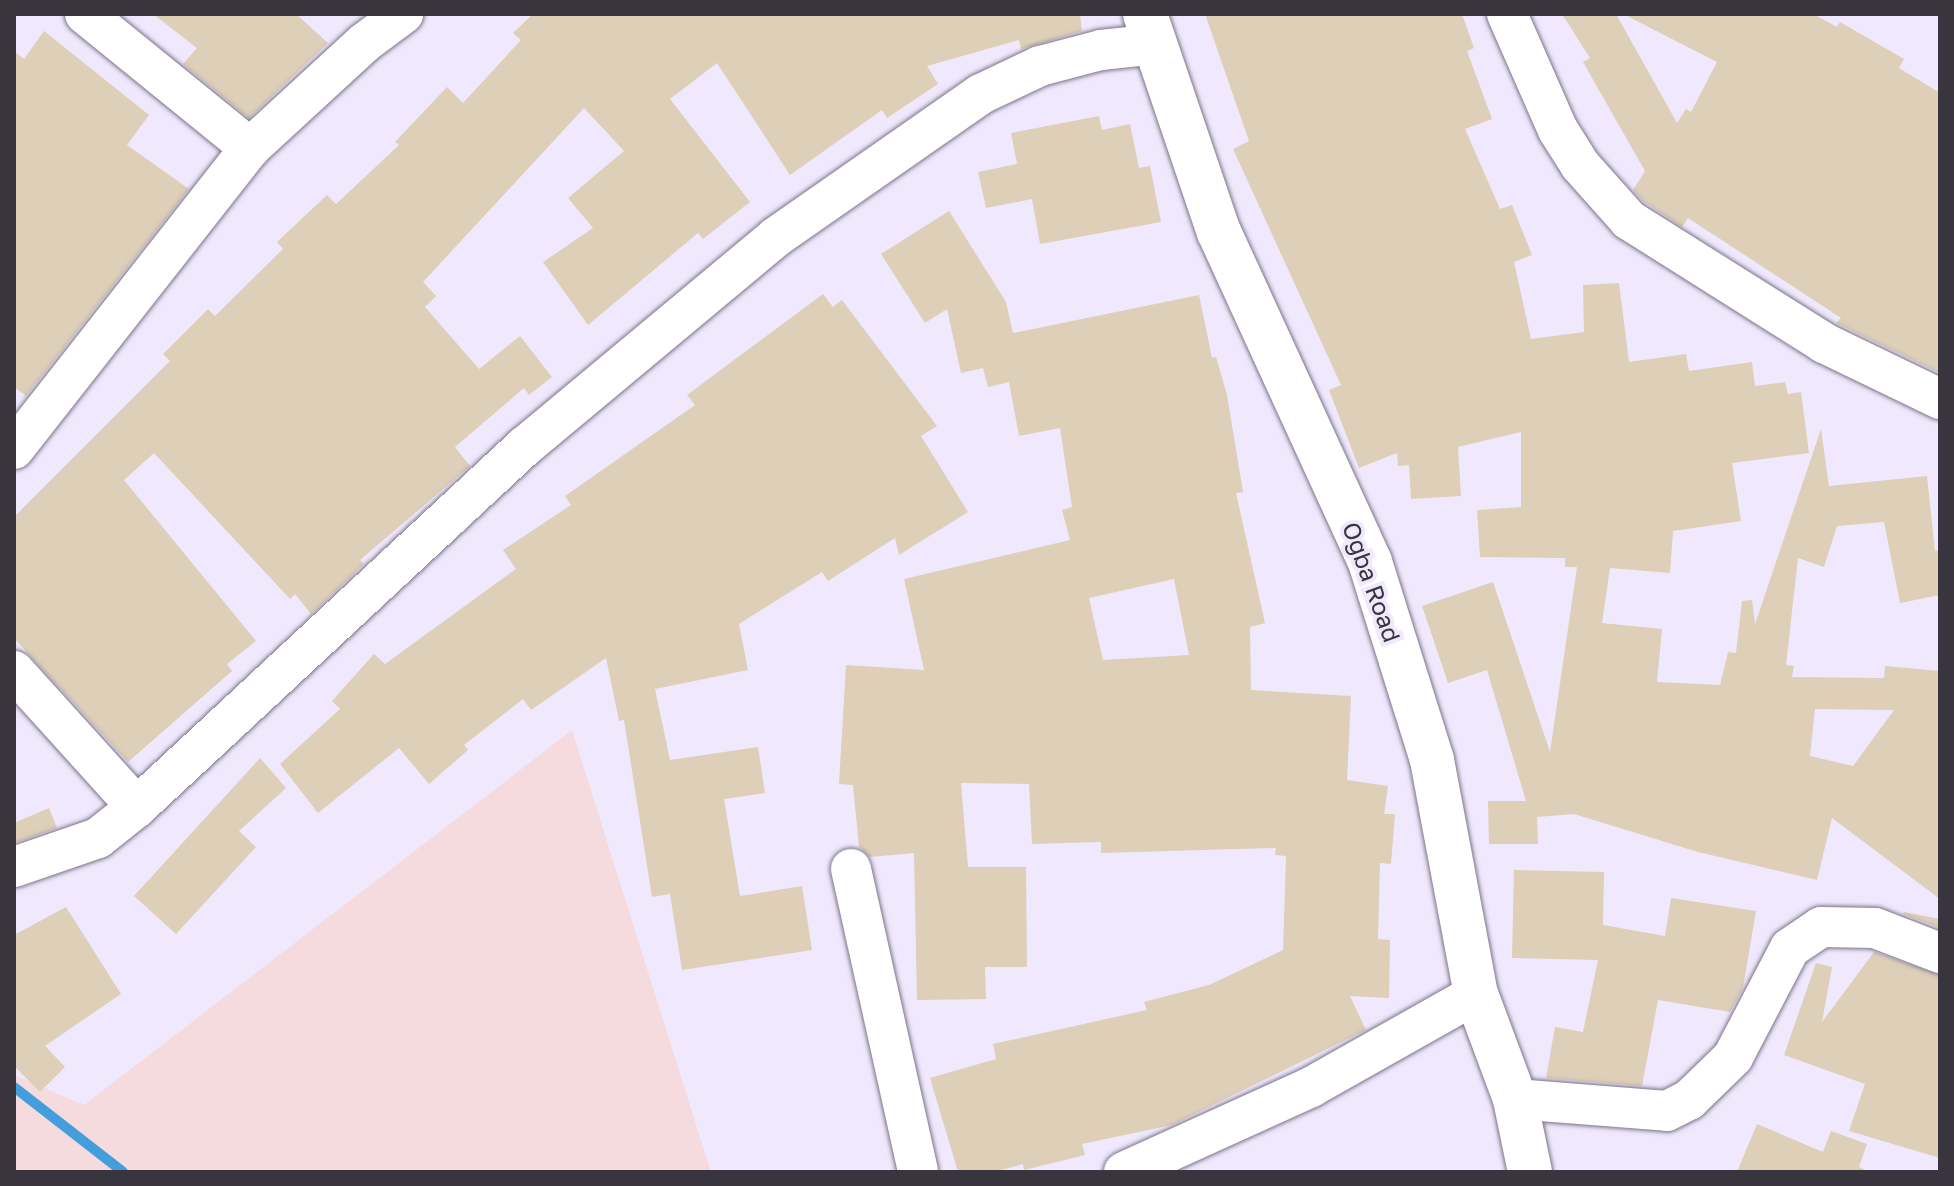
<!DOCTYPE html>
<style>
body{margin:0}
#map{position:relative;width:1954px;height:1186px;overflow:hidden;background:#f0e9fd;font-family:"Golos Text",sans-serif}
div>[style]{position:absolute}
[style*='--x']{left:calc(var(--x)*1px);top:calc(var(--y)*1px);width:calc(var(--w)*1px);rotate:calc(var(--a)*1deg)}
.industrial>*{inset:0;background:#f6dbde}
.stream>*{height:10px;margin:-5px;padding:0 5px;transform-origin:5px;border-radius:5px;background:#449edb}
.building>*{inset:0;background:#ddcfb8}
.roads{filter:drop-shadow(0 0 2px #7b748a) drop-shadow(0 0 2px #7b748a)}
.minor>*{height:40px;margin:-20px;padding:0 20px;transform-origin:20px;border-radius:20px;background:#fff}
.major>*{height:44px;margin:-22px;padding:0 22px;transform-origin:22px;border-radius:22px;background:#fff}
span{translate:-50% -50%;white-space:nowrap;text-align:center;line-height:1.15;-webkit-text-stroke:8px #f0e9fd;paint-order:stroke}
.street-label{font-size:24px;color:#38353e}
.frame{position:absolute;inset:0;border:16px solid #38353e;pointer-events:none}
</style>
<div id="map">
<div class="industrial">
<i style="clip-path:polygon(572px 730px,711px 1172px,14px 1172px,14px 1075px,84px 1105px)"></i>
</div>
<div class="stream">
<i style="--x:14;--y:1087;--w:138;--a:37.9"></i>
</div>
<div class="building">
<i style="clip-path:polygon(153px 14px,296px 14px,328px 43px,249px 118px,183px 64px,197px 48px)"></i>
<i style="clip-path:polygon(533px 14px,1080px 14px,1082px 31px,1021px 49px,1019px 40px,927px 66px,938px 84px,887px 118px,882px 110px,790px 175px,717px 63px,670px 99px,750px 202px,703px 239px,698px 233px,588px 325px,543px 262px,593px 228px,568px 198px,624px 151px,584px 108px,423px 282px,436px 296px,425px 307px,479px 369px,520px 336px,552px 377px,529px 395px,524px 388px,455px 447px,470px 466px,360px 560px,364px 564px,311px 614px,295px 594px,290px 599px,154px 453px,124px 480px,256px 641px,227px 664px,232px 671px,128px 762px,14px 638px,14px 517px,170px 361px,163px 354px,208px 309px,215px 316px,283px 249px,277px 242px,327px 195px,336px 204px,399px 145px,395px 142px,447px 87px,463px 103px,521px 40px,513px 33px)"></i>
<i style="clip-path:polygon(evenodd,1205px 14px,1462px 14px,1474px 48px,1467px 51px,1492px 119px,1465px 129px,1500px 209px,1512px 205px,1532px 255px,1514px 262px,1531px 339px,1584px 332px,1583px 285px,1619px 283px,1629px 362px,1686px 354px,1689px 371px,1752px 362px,1755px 386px,1785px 382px,1788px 394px,1801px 392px,1809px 453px,1732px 463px,1741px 521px,1673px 531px,1670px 573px,1610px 568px,1602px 623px,1662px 629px,1657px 682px,1720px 685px,1728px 652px,1736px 653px,1742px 601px,1752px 600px,1755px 624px,1821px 429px,1829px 486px,1927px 476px,1935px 551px,1940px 550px,1940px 595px,1900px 603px,1884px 522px,1837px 526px,1824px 567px,1798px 558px,1786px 665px,1794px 666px,1792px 677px,1884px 678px,1885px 666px,1940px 671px,1940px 899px,1832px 818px,1817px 880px,1698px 852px,1574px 814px,1537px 817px,1538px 844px,1489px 844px,1488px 801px,1526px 801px,1487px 670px,1448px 683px,1422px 606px,1493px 582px,1550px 752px,1577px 567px,1565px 567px,1565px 558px,1480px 557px,1477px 510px,1521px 507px,1521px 432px,1458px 447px,1461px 496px,1411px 499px,1409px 465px,1398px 466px,1397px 453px,1359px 468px,1329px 390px,1341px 385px,1233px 149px,1249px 141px,1205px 14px,1815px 709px,1894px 710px,1853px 766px,1810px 756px,1815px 709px)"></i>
<i style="clip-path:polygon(1562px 14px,1616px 14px,1677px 123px,1686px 109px,1691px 112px,1717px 62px,1623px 14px,1813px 14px,1837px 27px,1840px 22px,1904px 59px,1899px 68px,1940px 93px,1940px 373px,1836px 323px,1841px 318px,1688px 218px,1682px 227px,1643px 201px,1633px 190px,1645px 171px,1583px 62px,1590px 58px)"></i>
<i style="clip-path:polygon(44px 31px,149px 115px,127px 145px,189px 189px,26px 396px,14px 387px,14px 51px,24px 59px)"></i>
<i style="clip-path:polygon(1099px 116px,1102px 130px,1130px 124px,1139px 168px,1150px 166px,1161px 222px,1040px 244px,1032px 199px,986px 208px,978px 172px,1017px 164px,1011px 133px)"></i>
<i style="clip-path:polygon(evenodd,949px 211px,1006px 302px,1013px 333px,1199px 295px,1212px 358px,1216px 357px,1227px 395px,1243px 492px,1236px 493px,1265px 623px,1250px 627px,1251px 690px,1351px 696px,1347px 780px,1388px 786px,1384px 814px,1395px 814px,1391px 864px,1380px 863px,1378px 939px,1390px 940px,1389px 998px,1350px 996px,1366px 1030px,1172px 1125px,1082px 1144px,1085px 1155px,1024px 1170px,1023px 1164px,994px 1172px,958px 1172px,930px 1078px,996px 1059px,993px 1044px,1147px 1010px,1144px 1002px,1209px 985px,1283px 950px,1286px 856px,1275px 855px,1276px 848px,1101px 853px,1101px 842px,1032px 844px,1029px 784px,961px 783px,968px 867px,1026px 867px,1027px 967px,985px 967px,986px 999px,917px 1000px,914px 853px,870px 857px,859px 847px,853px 785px,839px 784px,846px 665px,924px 670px,904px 579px,1070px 540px,1062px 510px,1072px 507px,1060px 428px,1019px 436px,1009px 382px,988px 387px,983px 368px,961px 373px,947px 309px,925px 323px,881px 254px,949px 211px,1174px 579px,1189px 655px,1103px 660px,1089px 598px,1174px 579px)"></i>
<i style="clip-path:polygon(823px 294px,833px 307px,842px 300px,937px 426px,921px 436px,968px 512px,899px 555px,895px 538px,828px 581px,822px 572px,739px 624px,748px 670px,655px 689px,670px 760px,758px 747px,765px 793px,724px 799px,740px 896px,802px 886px,812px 950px,682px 970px,670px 894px,652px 897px,624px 720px,619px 721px,606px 658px,531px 710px,523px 699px,464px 745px,468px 750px,429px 784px,399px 748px,318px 813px,280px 764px,340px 709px,332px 701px,374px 654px,385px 664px,516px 569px,503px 550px,571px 505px,565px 496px,695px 405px,687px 395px)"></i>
<i style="clip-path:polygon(260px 758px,286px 788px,239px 831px,256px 847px,176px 934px,134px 896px)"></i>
<i style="clip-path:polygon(49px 808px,57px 828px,14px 843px,14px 823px)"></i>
<i style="clip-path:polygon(1514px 870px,1604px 872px,1603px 925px,1665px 936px,1671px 898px,1756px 911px,1743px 988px,1730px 1012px,1658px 1000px,1642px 1086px,1546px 1078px,1555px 1027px,1583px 1032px,1598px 960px,1512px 958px)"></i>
<i style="clip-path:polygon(66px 907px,121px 994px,45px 1046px,65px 1067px,40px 1092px,14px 1066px,14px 935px)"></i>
<i style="clip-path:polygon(1904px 912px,1940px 919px,1940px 928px,1903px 914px)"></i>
<i style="clip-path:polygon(1874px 952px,1940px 975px,1940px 1158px,1849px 1131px,1865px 1084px,1784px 1055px,1816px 963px,1832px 967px,1822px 1022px)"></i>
<i style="clip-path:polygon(1757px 1124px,1823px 1152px,1831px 1131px,1867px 1144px,1859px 1167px,1870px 1172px,1737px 1172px)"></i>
</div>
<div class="roads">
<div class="minor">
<i style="--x:85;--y:14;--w:213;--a:39.1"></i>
<i style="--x:1507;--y:14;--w:127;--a:66.3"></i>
<i style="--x:1558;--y:130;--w:41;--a:57.8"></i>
<i style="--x:1580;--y:165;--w:74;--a:48.3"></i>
<i style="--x:1629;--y:220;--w:231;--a:32.2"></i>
<i style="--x:1824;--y:343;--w:129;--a:25.8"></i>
<i style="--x:14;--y:449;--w:382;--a:-51.9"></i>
<i style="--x:250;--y:148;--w:155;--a:-42.6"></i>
<i style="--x:364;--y:43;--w:49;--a:-36.6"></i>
<i style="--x:14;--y:671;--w:183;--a:47.9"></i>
<i style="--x:14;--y:867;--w:89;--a:-19"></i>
<i style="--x:98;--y:838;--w:50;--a:-38.5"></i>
<i style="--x:137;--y:807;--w:529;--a:-42.93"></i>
<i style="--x:524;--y:447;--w:328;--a:-39.8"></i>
<i style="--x:776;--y:237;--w:250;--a:-34.9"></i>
<i style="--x:981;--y:94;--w:65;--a:-25.4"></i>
<i style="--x:1040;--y:66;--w:63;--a:-14.7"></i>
<i style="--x:1101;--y:50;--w:55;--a:-6.2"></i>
<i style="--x:851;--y:869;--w:310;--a:77.5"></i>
<i style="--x:1515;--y:1099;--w:152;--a:4.5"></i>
<i style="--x:1667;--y:1111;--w:25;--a:-27"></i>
<i style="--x:1689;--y:1100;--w:62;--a:-44.3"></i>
<i style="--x:1733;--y:1057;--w:123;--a:-62.4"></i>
<i style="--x:1790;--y:948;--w:37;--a:-34"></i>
<i style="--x:1821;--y:927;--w:54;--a:1.1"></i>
<i style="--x:1875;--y:928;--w:70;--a:21"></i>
<i style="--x:1124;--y:1172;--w:205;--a:-24.4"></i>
<i style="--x:1311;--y:1087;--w:189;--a:-29.4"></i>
</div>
<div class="major">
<i style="--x:1145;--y:14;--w:230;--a:71.3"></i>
<i style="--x:1219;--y:232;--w:363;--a:65.4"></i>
<i style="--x:1370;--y:562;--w:207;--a:72.6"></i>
<i style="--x:1432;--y:760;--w:238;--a:79.4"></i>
<i style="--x:1476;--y:994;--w:112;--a:69.6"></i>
<i style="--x:1515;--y:1099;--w:75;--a:78.4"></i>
</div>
</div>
<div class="street-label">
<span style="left:1372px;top:582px;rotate:70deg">Ogba Road</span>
</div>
<div class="frame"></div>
</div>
